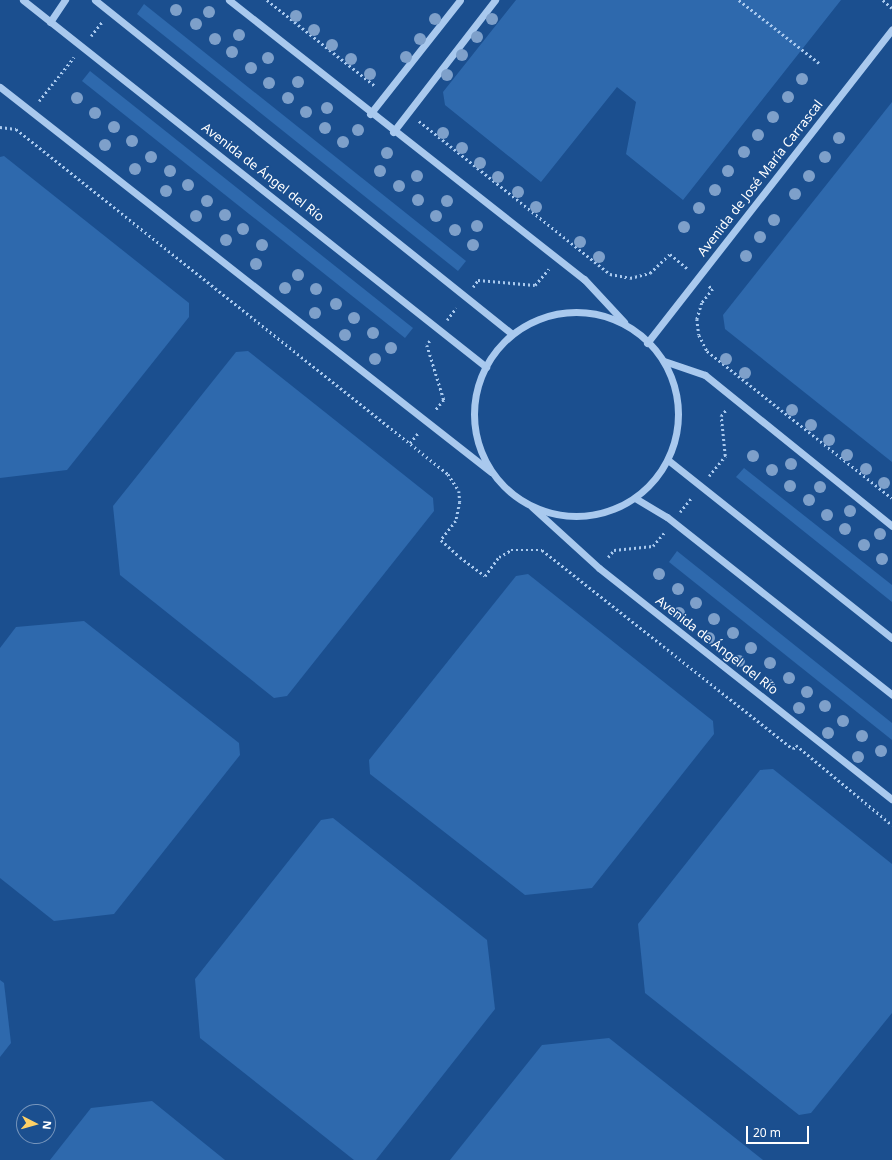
<!DOCTYPE html>
<meta charset="utf-8">
<style>
body{margin:0}
#map{position:relative;width:892px;height:1160px;overflow:hidden;background:#1b4f8f;font-family:"Noto Sans",sans-serif}
div>[style]{position:absolute}
[style*='--x']{left:calc(var(--x)*1px);top:calc(var(--y)*1px);width:calc(var(--w)*1px);rotate:calc(var(--a)*1deg)}
.green>*{inset:0;background:#2e69ad}
.path>*{height:2.5px;margin-top:-1.25px;transform-origin:0;background:repeating-linear-gradient(90deg,#a9c9ee 0 2px,transparent 0 5px)}
.minor>*{height:7px;margin:-3.5px;padding:0 3.5px;transform-origin:3.5px;border-radius:3.5px;background:#a9c9ee}
.minor>.ring{margin:-3.5px;padding:0;box-sizing:content-box;background:none;border:7px solid #a9c9ee;border-radius:50%}
.trees>*{width:12px;height:12px;margin:-6px;border-radius:50%;background:#7ea0ca}
span{translate:-50% -50%;white-space:nowrap;text-align:center;line-height:1.15;-webkit-text-stroke:3px #1b4f8f;paint-order:stroke}
.street-label{font-size:13px;color:#fff}
.north{position:absolute;left:16px;top:1104px;width:40px;height:40px;box-sizing:border-box;background:#1b4f8f;border:1px solid #7695bc;border-radius:50%;rotate:96deg;font-size:11px;font-weight:700;line-height:16px;text-align:center;color:#fff}
.north::after{content:'';display:block;margin:auto;width:14px;height:18px;background:#ffd166;clip-path:polygon(50% 0,100% 100%,50% 72%,0 100%)}
.scale{position:absolute;left:746px;top:1126px;width:63px;height:18px;box-sizing:border-box;border:2px solid #fff;border-top:0;padding-left:5px;font-size:12px;line-height:14px;white-space:nowrap;color:#fff;-webkit-text-stroke:3px #1b4f8f;paint-order:stroke}
</style>
<div id="map">
<div class="green">
<i style="clip-path:polygon(516px 0,841px 0,683px 200px,626px 154px,636px 102px,617px 87px,541px 182px,445px 105px,443px 92px)"></i>
<i style="clip-path:polygon(144px 4px,466px 261px,458px 271px,137px 14px)"></i>
<i style="clip-path:polygon(90px 71px,413px 328px,405px 338px,82px 81px)"></i>
<i style="clip-path:polygon(892px 102px,892px 462px,725px 329px,723px 315px)"></i>
<i style="clip-path:polygon(4px 156px,189px 303px,189px 317px,67px 470px,0 478px,0 157px)"></i>
<i style="clip-path:polygon(248px 351px,433px 498px,434px 511px,287px 696px,274px 698px,120px 575px,113px 506px,236px 352px)"></i>
<i style="clip-path:polygon(744px 468px,892px 585px,892px 602px,736px 477px)"></i>
<i style="clip-path:polygon(677px 551px,892px 723px,892px 740px,669px 562px)"></i>
<i style="clip-path:polygon(528px 574px,713px 721px,714px 734px,592px 888px,525px 895px,370px 774px,369px 760px,516px 576px)"></i>
<i style="clip-path:polygon(84px 621px,239px 743px,240px 755px,114px 914px,54px 921px,0 878px,0 648px,16px 627px)"></i>
<i style="clip-path:polygon(773px 769px,892px 864px,892px 1013px,811px 1113px,799px 1115px,645px 993px,638px 924px,760px 770px)"></i>
<i style="clip-path:polygon(333px 818px,487px 940px,495px 1009px,376px 1160px,354px 1160px,200px 1038px,195px 979px,321px 820px)"></i>
<i style="clip-path:polygon(0 980px,4px 983px,11px 1043px,0 1057px)"></i>
<i style="clip-path:polygon(609px 1038px,763px 1160px,450px 1160px,542px 1045px)"></i>
<i style="clip-path:polygon(152px 1101px,225px 1160px,50px 1160px,91px 1108px)"></i>
</div>
<div class="path">
<i style="--x:267;--y:0;--w:137;--a:38.5"></i>
<i style="--x:739;--y:0;--w:102;--a:38.2"></i>
<i style="--x:883;--y:0;--w:12;--a:42"></i>
<i style="--x:91;--y:36;--w:18;--a:-52"></i>
<i style="--x:39;--y:101;--w:56;--a:-51.5"></i>
<i style="--x:419;--y:121;--w:245;--a:38.7"></i>
<i style="--x:610;--y:274;--w:20;--a:11"></i>
<i style="--x:630;--y:278;--w:21;--a:-14"></i>
<i style="--x:650;--y:273;--w:28;--a:-44"></i>
<i style="--x:670;--y:254;--w:23;--a:40"></i>
<i style="--x:0;--y:127;--w:16;--a:7"></i>
<i style="--x:16;--y:129;--w:553;--a:38.61"></i>
<i style="--x:448;--y:474;--w:20;--a:57"></i>
<i style="--x:459;--y:491;--w:11;--a:85"></i>
<i style="--x:460;--y:502;--w:19;--a:102"></i>
<i style="--x:456;--y:521;--w:24;--a:128"></i>
<i style="--x:441;--y:540;--w:25;--a:42"></i>
<i style="--x:460;--y:557;--w:31;--a:37"></i>
<i style="--x:485;--y:576;--w:24;--a:-54"></i>
<i style="--x:499;--y:557;--w:14;--a:-30"></i>
<i style="--x:511;--y:550;--w:31;--a:0"></i>
<i style="--x:542;--y:550;--w:320;--a:38.4"></i>
<i style="--x:793;--y:749;--w:5;--a:-53"></i>
<i style="--x:796;--y:745;--w:125;--a:39.8"></i>
<i style="--x:709;--y:286;--w:5;--a:37"></i>
<i style="--x:713;--y:289;--w:18;--a:128"></i>
<i style="--x:702;--y:303;--w:17;--a:107"></i>
<i style="--x:697;--y:319;--w:16;--a:83"></i>
<i style="--x:699;--y:335;--w:18;--a:63"></i>
<i style="--x:707;--y:351;--w:236;--a:38.5"></i>
<i style="--x:473;--y:287;--w:9;--a:-54"></i>
<i style="--x:478;--y:280;--w:57;--a:5"></i>
<i style="--x:535;--y:285;--w:21;--a:-49"></i>
<i style="--x:447;--y:320;--w:15;--a:-53"></i>
<i style="--x:430;--y:341;--w:5;--a:127"></i>
<i style="--x:427;--y:345;--w:58;--a:72.8"></i>
<i style="--x:444;--y:400;--w:14;--a:129"></i>
<i style="--x:410;--y:443;--w:14;--a:-51"></i>
<i style="--x:709;--y:476;--w:26;--a:-51"></i>
<i style="--x:725;--y:456;--w:40;--a:-95.7"></i>
<i style="--x:721;--y:416;--w:8;--a:-50"></i>
<i style="--x:680;--y:512;--w:19;--a:-51"></i>
<i style="--x:608;--y:557;--w:9;--a:-49"></i>
<i style="--x:614;--y:550;--w:39;--a:-6"></i>
<i style="--x:653;--y:546;--w:17;--a:-50"></i>
</div>
<div class="minor">
<i style="--x:23;--y:0;--w:591;--a:38.4"></i>
<i style="--x:95;--y:0;--w:534;--a:38.69"></i>
<i style="--x:229;--y:0;--w:452;--a:38.2"></i>
<i style="--x:584;--y:279;--w:59;--a:47.1"></i>
<i style="--x:50;--y:22;--w:27;--a:-56"></i>
<i style="--x:0;--y:87;--w:624;--a:38.1"></i>
<i style="--x:370;--y:114;--w:145;--a:-51.7"></i>
<i style="--x:393;--y:132;--w:167;--a:-52.3"></i>
<i class="ring" style="left:474px;top:312px;width:197px;height:197px"></i>
<i style="--x:647;--y:343;--w:398;--a:-52"></i>
<i style="--x:664;--y:361;--w:43;--a:18.9"></i>
<i style="--x:705;--y:375;--w:240;--a:38.9"></i>
<i style="--x:668;--y:460;--w:286;--a:38.5"></i>
<i style="--x:635;--y:498;--w:37;--a:31"></i>
<i style="--x:667;--y:517;--w:287;--a:38.3"></i>
<i style="--x:532;--y:507;--w:91;--a:42.3"></i>
<i style="--x:599;--y:568;--w:373;--a:38.3"></i>
</div>
<div class="trees">
<i style="left:176px;top:10px"></i>
<i style="left:209px;top:12px"></i>
<i style="left:296px;top:16px"></i>
<i style="left:435px;top:19px"></i>
<i style="left:492px;top:19px"></i>
<i style="left:196px;top:24px"></i>
<i style="left:314px;top:30px"></i>
<i style="left:239px;top:35px"></i>
<i style="left:477px;top:37px"></i>
<i style="left:215px;top:39px"></i>
<i style="left:420px;top:39px"></i>
<i style="left:332px;top:45px"></i>
<i style="left:232px;top:52px"></i>
<i style="left:462px;top:55px"></i>
<i style="left:406px;top:57px"></i>
<i style="left:268px;top:58px"></i>
<i style="left:351px;top:59px"></i>
<i style="left:251px;top:68px"></i>
<i style="left:370px;top:74px"></i>
<i style="left:447px;top:75px"></i>
<i style="left:802px;top:79px"></i>
<i style="left:298px;top:82px"></i>
<i style="left:269px;top:83px"></i>
<i style="left:788px;top:97px"></i>
<i style="left:77px;top:98px"></i>
<i style="left:288px;top:98px"></i>
<i style="left:327px;top:108px"></i>
<i style="left:306px;top:112px"></i>
<i style="left:95px;top:113px"></i>
<i style="left:773px;top:117px"></i>
<i style="left:114px;top:127px"></i>
<i style="left:325px;top:128px"></i>
<i style="left:358px;top:130px"></i>
<i style="left:443px;top:133px"></i>
<i style="left:758px;top:135px"></i>
<i style="left:839px;top:138px"></i>
<i style="left:132px;top:141px"></i>
<i style="left:343px;top:142px"></i>
<i style="left:105px;top:145px"></i>
<i style="left:462px;top:148px"></i>
<i style="left:744px;top:152px"></i>
<i style="left:387px;top:153px"></i>
<i style="left:151px;top:157px"></i>
<i style="left:825px;top:157px"></i>
<i style="left:480px;top:163px"></i>
<i style="left:135px;top:169px"></i>
<i style="left:170px;top:171px"></i>
<i style="left:380px;top:171px"></i>
<i style="left:728px;top:171px"></i>
<i style="left:417px;top:176px"></i>
<i style="left:809px;top:176px"></i>
<i style="left:498px;top:177px"></i>
<i style="left:188px;top:185px"></i>
<i style="left:399px;top:186px"></i>
<i style="left:715px;top:190px"></i>
<i style="left:166px;top:191px"></i>
<i style="left:518px;top:192px"></i>
<i style="left:795px;top:194px"></i>
<i style="left:418px;top:200px"></i>
<i style="left:207px;top:201px"></i>
<i style="left:447px;top:201px"></i>
<i style="left:536px;top:207px"></i>
<i style="left:699px;top:208px"></i>
<i style="left:225px;top:215px"></i>
<i style="left:196px;top:216px"></i>
<i style="left:436px;top:216px"></i>
<i style="left:774px;top:220px"></i>
<i style="left:477px;top:226px"></i>
<i style="left:684px;top:227px"></i>
<i style="left:243px;top:229px"></i>
<i style="left:455px;top:230px"></i>
<i style="left:760px;top:237px"></i>
<i style="left:226px;top:240px"></i>
<i style="left:580px;top:242px"></i>
<i style="left:262px;top:245px"></i>
<i style="left:473px;top:245px"></i>
<i style="left:746px;top:256px"></i>
<i style="left:599px;top:257px"></i>
<i style="left:256px;top:264px"></i>
<i style="left:298px;top:275px"></i>
<i style="left:285px;top:288px"></i>
<i style="left:316px;top:289px"></i>
<i style="left:336px;top:304px"></i>
<i style="left:315px;top:313px"></i>
<i style="left:354px;top:318px"></i>
<i style="left:373px;top:333px"></i>
<i style="left:345px;top:335px"></i>
<i style="left:391px;top:348px"></i>
<i style="left:375px;top:359px"></i>
<i style="left:726px;top:359px"></i>
<i style="left:745px;top:373px"></i>
<i style="left:792px;top:410px"></i>
<i style="left:811px;top:425px"></i>
<i style="left:829px;top:440px"></i>
<i style="left:847px;top:455px"></i>
<i style="left:753px;top:456px"></i>
<i style="left:791px;top:464px"></i>
<i style="left:866px;top:469px"></i>
<i style="left:772px;top:470px"></i>
<i style="left:884px;top:483px"></i>
<i style="left:790px;top:486px"></i>
<i style="left:820px;top:487px"></i>
<i style="left:809px;top:500px"></i>
<i style="left:850px;top:511px"></i>
<i style="left:827px;top:515px"></i>
<i style="left:845px;top:529px"></i>
<i style="left:880px;top:534px"></i>
<i style="left:864px;top:545px"></i>
<i style="left:882px;top:559px"></i>
<i style="left:659px;top:574px"></i>
<i style="left:678px;top:589px"></i>
<i style="left:696px;top:603px"></i>
<i style="left:679px;top:613px"></i>
<i style="left:714px;top:619px"></i>
<i style="left:733px;top:633px"></i>
<i style="left:709px;top:638px"></i>
<i style="left:751px;top:648px"></i>
<i style="left:739px;top:661px"></i>
<i style="left:770px;top:663px"></i>
<i style="left:789px;top:678px"></i>
<i style="left:769px;top:685px"></i>
<i style="left:807px;top:692px"></i>
<i style="left:825px;top:706px"></i>
<i style="left:799px;top:708px"></i>
<i style="left:843px;top:721px"></i>
<i style="left:828px;top:733px"></i>
<i style="left:862px;top:736px"></i>
<i style="left:881px;top:751px"></i>
<i style="left:858px;top:757px"></i>
</div>
<div class="street-label">
<span style="left:263px;top:172px;rotate:38deg">Avenida de Ángel del Río</span>
<span style="left:760px;top:178px;rotate:-52deg">Avenida de José María Carrascal</span>
<span style="left:717px;top:645px;rotate:38deg">Avenida de Ángel del Río</span>
</div>
<div class="north">N</div>
<div class="scale">20 m</div>
</div>
